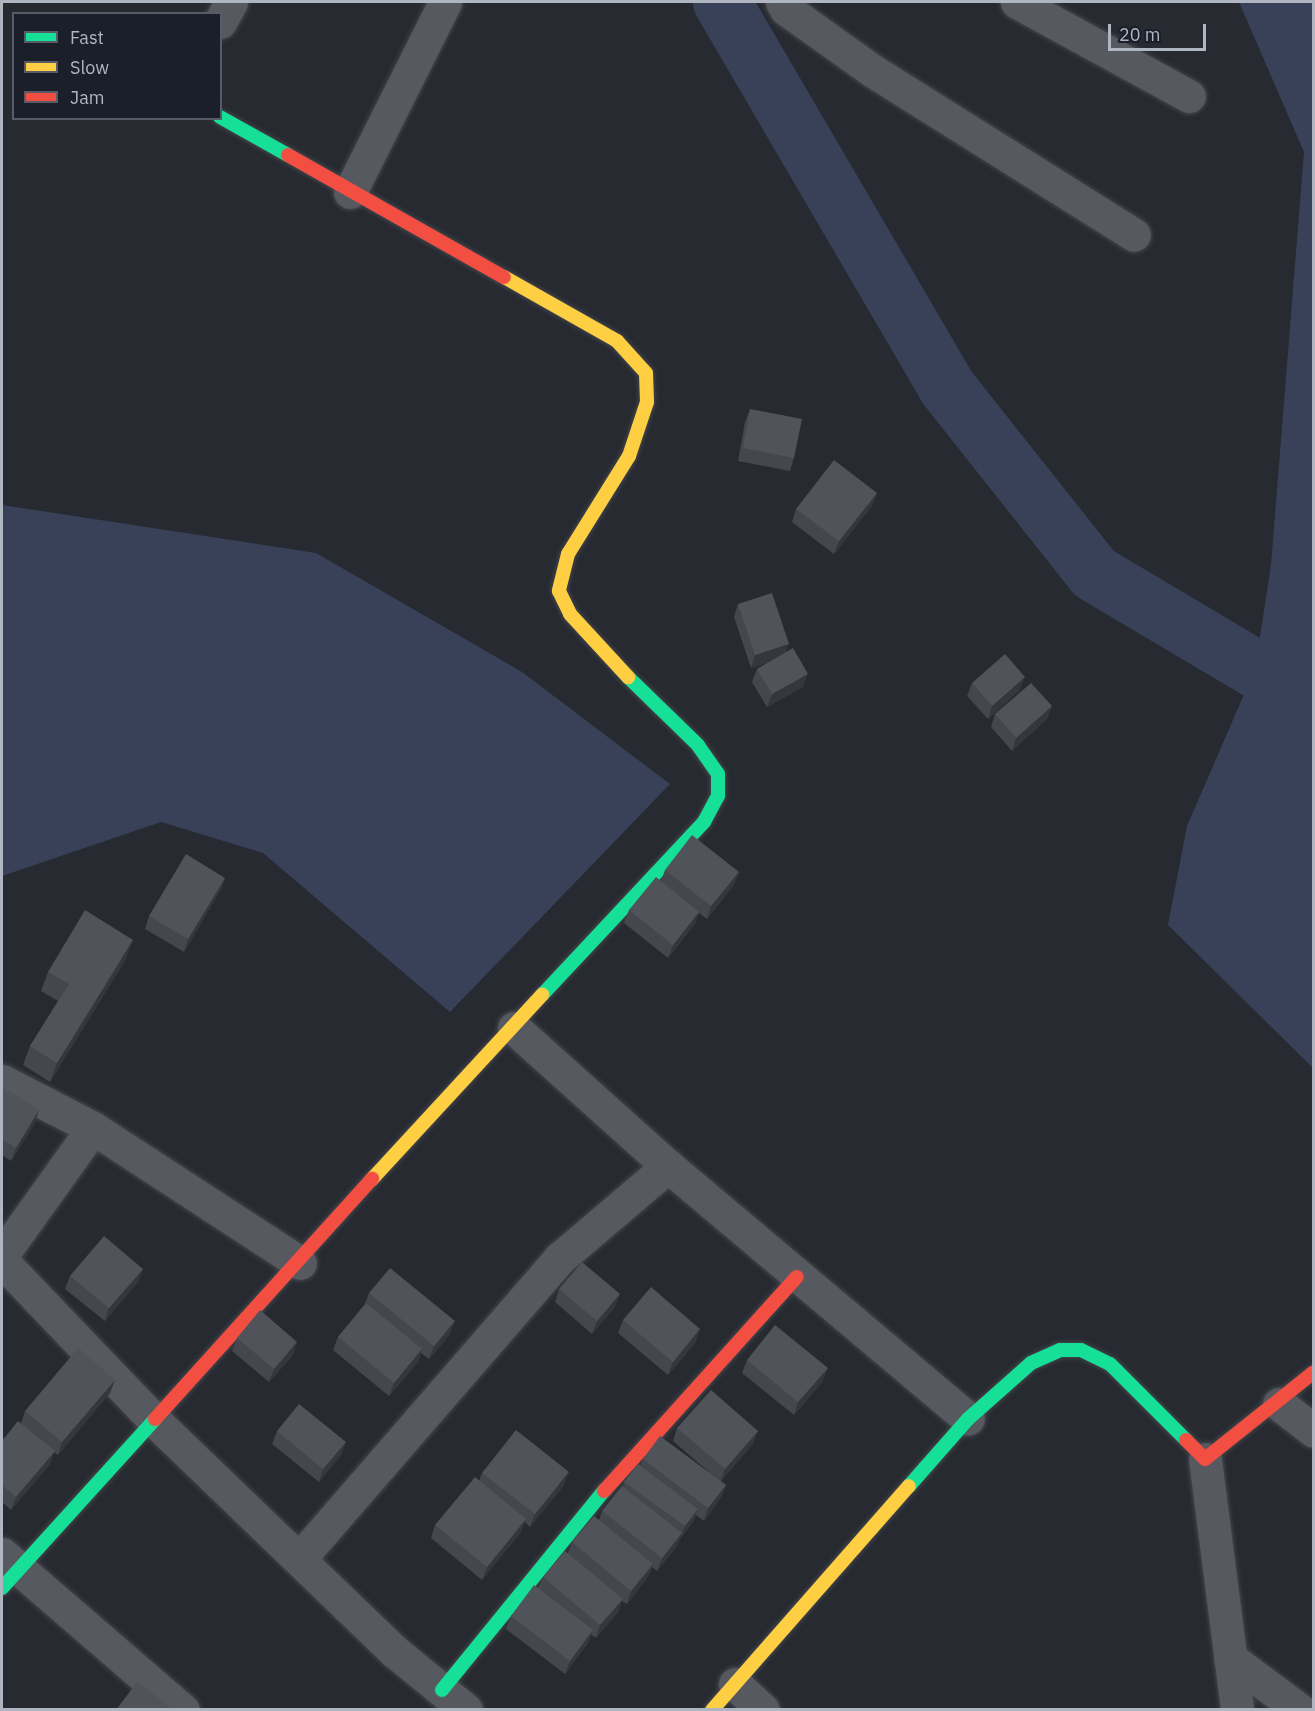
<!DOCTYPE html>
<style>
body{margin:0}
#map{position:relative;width:1315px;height:1711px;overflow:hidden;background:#272a31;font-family:"IBM Plex Sans",sans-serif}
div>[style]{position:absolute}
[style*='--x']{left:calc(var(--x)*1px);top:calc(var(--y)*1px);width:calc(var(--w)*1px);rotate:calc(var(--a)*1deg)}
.water>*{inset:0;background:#384158}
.river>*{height:58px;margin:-29px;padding:0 29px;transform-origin:29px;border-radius:29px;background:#384158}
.roads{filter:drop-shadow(0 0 2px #42454a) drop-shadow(0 0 2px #42454a)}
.street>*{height:33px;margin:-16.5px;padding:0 16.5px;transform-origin:16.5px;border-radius:16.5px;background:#565960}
.fast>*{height:14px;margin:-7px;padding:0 7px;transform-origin:7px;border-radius:7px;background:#16e098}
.slow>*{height:14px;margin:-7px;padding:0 7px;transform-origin:7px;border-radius:7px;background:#ffcf43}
.jam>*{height:14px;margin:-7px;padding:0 7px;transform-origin:7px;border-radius:7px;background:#f24e42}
.wall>*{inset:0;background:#45474e}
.shaded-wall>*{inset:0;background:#34373d}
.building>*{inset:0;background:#51535a}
span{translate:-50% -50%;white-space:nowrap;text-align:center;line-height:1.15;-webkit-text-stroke:4.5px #1b1f2a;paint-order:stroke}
.frame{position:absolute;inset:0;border:3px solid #b0b5c2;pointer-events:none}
.legend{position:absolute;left:12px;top:12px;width:210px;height:108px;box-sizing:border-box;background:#1b1f2a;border:2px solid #575b67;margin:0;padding:8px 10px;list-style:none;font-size:18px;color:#b0b5c2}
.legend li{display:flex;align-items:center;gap:12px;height:30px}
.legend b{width:30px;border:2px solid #575b67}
.scale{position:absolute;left:1108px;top:24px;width:98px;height:27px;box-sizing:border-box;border:3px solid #b0b5c2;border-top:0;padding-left:8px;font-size:18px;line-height:21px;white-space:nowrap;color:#b0b5c2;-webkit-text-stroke:4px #1b1f2a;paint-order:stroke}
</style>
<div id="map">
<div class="water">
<i style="clip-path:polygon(1239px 2px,1313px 2px,1313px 1068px,1168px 925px,1187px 826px,1255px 669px,1271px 565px,1304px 152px)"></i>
<i style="clip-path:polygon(2px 505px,316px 553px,522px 672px,670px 784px,450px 1012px,263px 853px,161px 822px,2px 876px)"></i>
</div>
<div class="river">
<i style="--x:722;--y:2;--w:445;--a:59.7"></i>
<i style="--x:946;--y:386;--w:238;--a:51.6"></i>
<i style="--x:1094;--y:573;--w:223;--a:30.7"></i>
<i style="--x:1286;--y:687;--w:28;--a:4"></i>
</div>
<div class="roads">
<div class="street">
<i style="--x:782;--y:2;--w:8;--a:60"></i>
<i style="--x:786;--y:9;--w:107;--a:35.5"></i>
<i style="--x:873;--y:71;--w:308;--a:32.1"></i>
<i style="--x:1017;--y:2;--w:196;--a:28.7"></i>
<i style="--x:220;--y:22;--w:23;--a:-61"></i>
<i style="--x:350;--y:192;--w:212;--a:-63.4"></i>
<i style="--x:514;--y:1028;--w:207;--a:41.9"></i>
<i style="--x:668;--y:1166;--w:392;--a:40.1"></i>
<i style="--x:2;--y:1081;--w:102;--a:27.3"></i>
<i style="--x:93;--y:1128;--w:247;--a:33.1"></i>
<i style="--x:2;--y:1255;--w:156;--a:-54.4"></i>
<i style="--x:2;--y:1261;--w:220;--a:46.3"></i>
<i style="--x:154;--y:1420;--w:333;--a:43.9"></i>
<i style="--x:394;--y:1651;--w:93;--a:39.3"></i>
<i style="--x:1279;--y:1404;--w:44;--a:37.6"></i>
<i style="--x:1205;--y:1459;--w:253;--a:82.7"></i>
<i style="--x:2;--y:1554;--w:239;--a:40.8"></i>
<i style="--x:300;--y:1558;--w:397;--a:-49.1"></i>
<i style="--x:560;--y:1258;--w:142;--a:-40.4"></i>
<i style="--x:1230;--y:1658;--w:87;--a:36.6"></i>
<i style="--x:735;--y:1684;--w:38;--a:43"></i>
</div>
<div class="fast">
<i style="--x:220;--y:117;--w:78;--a:29.2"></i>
<i style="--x:542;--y:995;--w:237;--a:-46.9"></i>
<i style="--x:704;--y:822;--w:30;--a:-62"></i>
<i style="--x:718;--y:796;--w:22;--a:-90"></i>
<i style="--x:718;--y:774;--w:35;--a:-125"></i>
<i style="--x:698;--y:745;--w:98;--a:-135.8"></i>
<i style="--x:909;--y:1486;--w:89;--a:-48.6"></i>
<i style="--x:968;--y:1419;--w:84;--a:-41.6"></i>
<i style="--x:1031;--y:1363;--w:32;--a:-24"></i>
<i style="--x:1060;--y:1350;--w:21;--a:0"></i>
<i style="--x:1081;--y:1350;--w:32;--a:26"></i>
<i style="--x:1110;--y:1364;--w:107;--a:45"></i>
<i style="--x:2;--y:1588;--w:228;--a:-47.8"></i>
<i style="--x:442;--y:1690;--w:257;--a:-50.9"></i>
</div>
<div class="slow">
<i style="--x:504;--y:277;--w:130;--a:29.5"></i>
<i style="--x:617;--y:341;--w:43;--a:47.8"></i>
<i style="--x:646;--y:373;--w:29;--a:88"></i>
<i style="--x:647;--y:402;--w:57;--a:108.4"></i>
<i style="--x:629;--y:456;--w:115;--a:121.9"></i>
<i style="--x:568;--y:554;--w:38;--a:104"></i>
<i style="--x:559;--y:591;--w:25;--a:64"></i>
<i style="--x:570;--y:614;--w:86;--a:47.4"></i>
<i style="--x:372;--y:1179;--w:251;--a:-47.3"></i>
<i style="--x:712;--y:1710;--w:298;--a:-48.7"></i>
</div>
<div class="jam">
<i style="--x:288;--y:155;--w:248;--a:29.5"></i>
<i style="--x:155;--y:1419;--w:324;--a:-47.9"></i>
<i style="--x:1186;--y:1440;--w:27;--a:45"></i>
<i style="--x:1205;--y:1459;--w:139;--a:-38.6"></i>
<i style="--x:604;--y:1491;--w:288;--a:-48"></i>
</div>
</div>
<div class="wall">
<i style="clip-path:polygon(750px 409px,794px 458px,790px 471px,738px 461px,745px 422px)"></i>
<i style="clip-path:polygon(877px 493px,872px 506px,834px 554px,792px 522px,796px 509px)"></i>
<i style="clip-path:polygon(738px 604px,786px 652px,803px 687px,767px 707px,752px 682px,757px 669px,769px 662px,751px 668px,734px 617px)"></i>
<i style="clip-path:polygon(972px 683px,1020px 690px,988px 719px,967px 696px)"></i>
<i style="clip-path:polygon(1052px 706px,1047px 719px,1012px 751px,991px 727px,995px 714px)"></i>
<i style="clip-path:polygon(665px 870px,734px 885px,707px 919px,699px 913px,694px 925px,668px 958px,624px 923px,629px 910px,661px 881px)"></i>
<i style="clip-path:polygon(225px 878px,220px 891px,184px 952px,145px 929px,149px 916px)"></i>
<i style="clip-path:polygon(126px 959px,50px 1082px,23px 1065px,30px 1046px,58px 1001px,41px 991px,48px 972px)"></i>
<i style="clip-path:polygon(2px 1087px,35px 1123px,11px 1161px,2px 1155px)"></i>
<i style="clip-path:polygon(143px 1269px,138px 1282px,105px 1321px,65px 1289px,70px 1276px)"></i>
<i style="clip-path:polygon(559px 1289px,615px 1307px,592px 1334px,555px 1302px)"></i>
<i style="clip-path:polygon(369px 1293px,450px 1334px,429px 1359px,421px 1353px,418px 1362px,389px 1396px,333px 1350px,338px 1337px,365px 1304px)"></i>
<i style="clip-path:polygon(623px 1320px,696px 1342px,668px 1375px,618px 1333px)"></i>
<i style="clip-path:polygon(237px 1338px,293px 1355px,269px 1382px,232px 1351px)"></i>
<i style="clip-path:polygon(747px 1360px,823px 1381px,794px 1415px,742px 1373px)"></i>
<i style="clip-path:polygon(110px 1393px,58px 1455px,54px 1452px,50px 1464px,11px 1510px,2px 1502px,2px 1441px,21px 1423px,25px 1411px)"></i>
<i style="clip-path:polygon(677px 1428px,758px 1431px,753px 1444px,721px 1481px,726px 1485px,721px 1498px,704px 1521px,696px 1515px,693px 1522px,680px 1539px,677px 1546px,657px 1571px,652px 1567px,648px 1577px,627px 1604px,622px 1601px,618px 1612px,596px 1638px,591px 1635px,588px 1643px,565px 1674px,506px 1629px,511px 1616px,538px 1588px,543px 1577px,568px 1553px,572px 1542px,599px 1520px,602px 1511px,623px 1486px,624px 1482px,640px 1466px,643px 1459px,709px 1472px,673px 1441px)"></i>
<i style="clip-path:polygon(277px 1431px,346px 1442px,341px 1455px,319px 1482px,272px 1444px)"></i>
<i style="clip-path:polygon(482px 1473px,564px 1485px,530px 1527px,525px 1522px,521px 1532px,482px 1580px,431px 1538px,435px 1525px,479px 1481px)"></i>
</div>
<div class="shaded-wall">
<i style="clip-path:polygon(877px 493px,872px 506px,834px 554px,839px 541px)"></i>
<i style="clip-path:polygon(789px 644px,784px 657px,751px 668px,755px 655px)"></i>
<i style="clip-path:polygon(808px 674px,803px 687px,767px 707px,772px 694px)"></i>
<i style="clip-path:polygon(1025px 677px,1020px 690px,988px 719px,992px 706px)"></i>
<i style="clip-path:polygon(1052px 706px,1047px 719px,1012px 751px,1016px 738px)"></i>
<i style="clip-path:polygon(739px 872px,734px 885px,707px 919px,711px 906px)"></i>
<i style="clip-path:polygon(225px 878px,220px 891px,184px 952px,188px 939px)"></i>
<i style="clip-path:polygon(699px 912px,694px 925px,668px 958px,673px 945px)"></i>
<i style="clip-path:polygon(133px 940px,126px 959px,50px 1082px,57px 1063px)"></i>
<i style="clip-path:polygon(39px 1110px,35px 1123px,11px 1161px,16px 1148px)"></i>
<i style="clip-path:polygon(143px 1269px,138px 1282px,105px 1321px,109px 1308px)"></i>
<i style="clip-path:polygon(620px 1294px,615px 1307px,592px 1334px,597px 1321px)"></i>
<i style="clip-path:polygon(455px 1321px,450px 1334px,429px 1359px,434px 1346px)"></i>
<i style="clip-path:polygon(700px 1329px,696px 1342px,668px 1375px,673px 1362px)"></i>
<i style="clip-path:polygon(297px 1342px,293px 1355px,269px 1382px,274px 1369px)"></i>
<i style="clip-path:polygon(422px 1349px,418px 1362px,389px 1396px,394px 1383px)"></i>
<i style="clip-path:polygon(828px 1368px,823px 1381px,794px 1415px,798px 1402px)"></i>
<i style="clip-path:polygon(115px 1380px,110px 1393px,58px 1455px,62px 1442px)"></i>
<i style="clip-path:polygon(758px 1431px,753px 1444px,720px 1482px,725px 1469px)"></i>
<i style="clip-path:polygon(346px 1442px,341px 1455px,319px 1482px,323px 1469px)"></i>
<i style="clip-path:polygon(55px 1451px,50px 1464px,11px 1510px,16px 1497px)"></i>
<i style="clip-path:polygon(569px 1472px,564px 1485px,530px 1527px,535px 1514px)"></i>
<i style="clip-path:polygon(726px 1485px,721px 1498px,704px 1521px,708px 1508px)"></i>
<i style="clip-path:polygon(698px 1509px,693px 1522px,680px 1539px,685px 1526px)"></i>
<i style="clip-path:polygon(526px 1519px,521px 1532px,482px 1580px,487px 1567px)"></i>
<i style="clip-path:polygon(682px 1533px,677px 1546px,657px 1571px,662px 1558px)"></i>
<i style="clip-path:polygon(653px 1564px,648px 1577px,627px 1604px,631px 1591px)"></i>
<i style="clip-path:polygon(623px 1599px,618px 1612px,596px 1638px,600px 1625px)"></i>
<i style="clip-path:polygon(593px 1630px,588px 1643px,565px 1674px,570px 1661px)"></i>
</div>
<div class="building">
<i style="clip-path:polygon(750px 409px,802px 419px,794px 458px,743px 448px)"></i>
<i style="clip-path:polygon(834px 460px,877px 493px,839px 541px,796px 509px)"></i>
<i style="clip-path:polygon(772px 593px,789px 644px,755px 655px,738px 604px)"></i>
<i style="clip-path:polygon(793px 648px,808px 674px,772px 694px,757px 669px)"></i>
<i style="clip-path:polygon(1005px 654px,1025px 677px,992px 706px,972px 683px)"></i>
<i style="clip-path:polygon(1031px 683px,1052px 706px,1016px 738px,995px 714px)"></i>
<i style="clip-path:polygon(692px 835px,739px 872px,711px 906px,665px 870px)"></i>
<i style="clip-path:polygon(186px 854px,225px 878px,188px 939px,149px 916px)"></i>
<i style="clip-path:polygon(656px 877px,699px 912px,673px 945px,629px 910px)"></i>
<i style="clip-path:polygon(85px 910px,133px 940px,57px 1063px,30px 1046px,69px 984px,48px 972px)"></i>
<i style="clip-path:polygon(2px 1087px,39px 1110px,16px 1148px,2px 1139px)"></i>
<i style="clip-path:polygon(104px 1236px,143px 1269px,109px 1308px,70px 1276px)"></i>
<i style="clip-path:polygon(582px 1262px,620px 1294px,597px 1321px,559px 1289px)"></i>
<i style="clip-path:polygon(390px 1268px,455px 1321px,434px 1346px,369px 1293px)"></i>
<i style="clip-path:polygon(651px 1287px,700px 1329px,673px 1362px,623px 1320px)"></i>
<i style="clip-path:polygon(366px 1303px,422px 1349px,394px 1383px,338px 1337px)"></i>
<i style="clip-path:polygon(260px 1310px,297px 1342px,274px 1369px,237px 1338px)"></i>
<i style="clip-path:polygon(775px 1325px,828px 1368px,798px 1402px,747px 1360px)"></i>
<i style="clip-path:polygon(78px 1348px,115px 1380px,62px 1442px,25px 1411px)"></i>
<i style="clip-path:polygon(711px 1390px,758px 1431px,725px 1469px,677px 1428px)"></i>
<i style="clip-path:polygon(299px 1404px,346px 1442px,323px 1469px,277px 1431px)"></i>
<i style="clip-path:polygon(18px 1421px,55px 1451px,16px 1497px,2px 1485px,2px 1441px)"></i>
<i style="clip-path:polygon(516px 1430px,569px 1472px,535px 1514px,482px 1473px)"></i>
<i style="clip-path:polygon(660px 1436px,726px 1485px,708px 1508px,643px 1459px)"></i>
<i style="clip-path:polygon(638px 1464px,698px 1509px,685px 1526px,624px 1482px)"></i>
<i style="clip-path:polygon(475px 1477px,526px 1519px,487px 1567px,435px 1525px)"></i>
<i style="clip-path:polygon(622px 1486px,682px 1533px,662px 1558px,602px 1511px)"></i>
<i style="clip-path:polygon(594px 1516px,653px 1564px,631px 1591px,572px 1542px)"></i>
<i style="clip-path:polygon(565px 1551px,623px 1599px,600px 1625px,543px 1577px)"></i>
<i style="clip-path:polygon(534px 1585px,593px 1630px,570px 1661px,511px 1616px)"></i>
<i style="clip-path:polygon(137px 1682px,171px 1708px,170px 1710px,116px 1710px)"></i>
</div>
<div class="frame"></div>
<ul class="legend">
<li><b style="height:8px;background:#16e098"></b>Fast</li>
<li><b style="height:8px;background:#ffcf43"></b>Slow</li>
<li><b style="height:8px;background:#f24e42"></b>Jam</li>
</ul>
<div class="scale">20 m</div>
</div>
